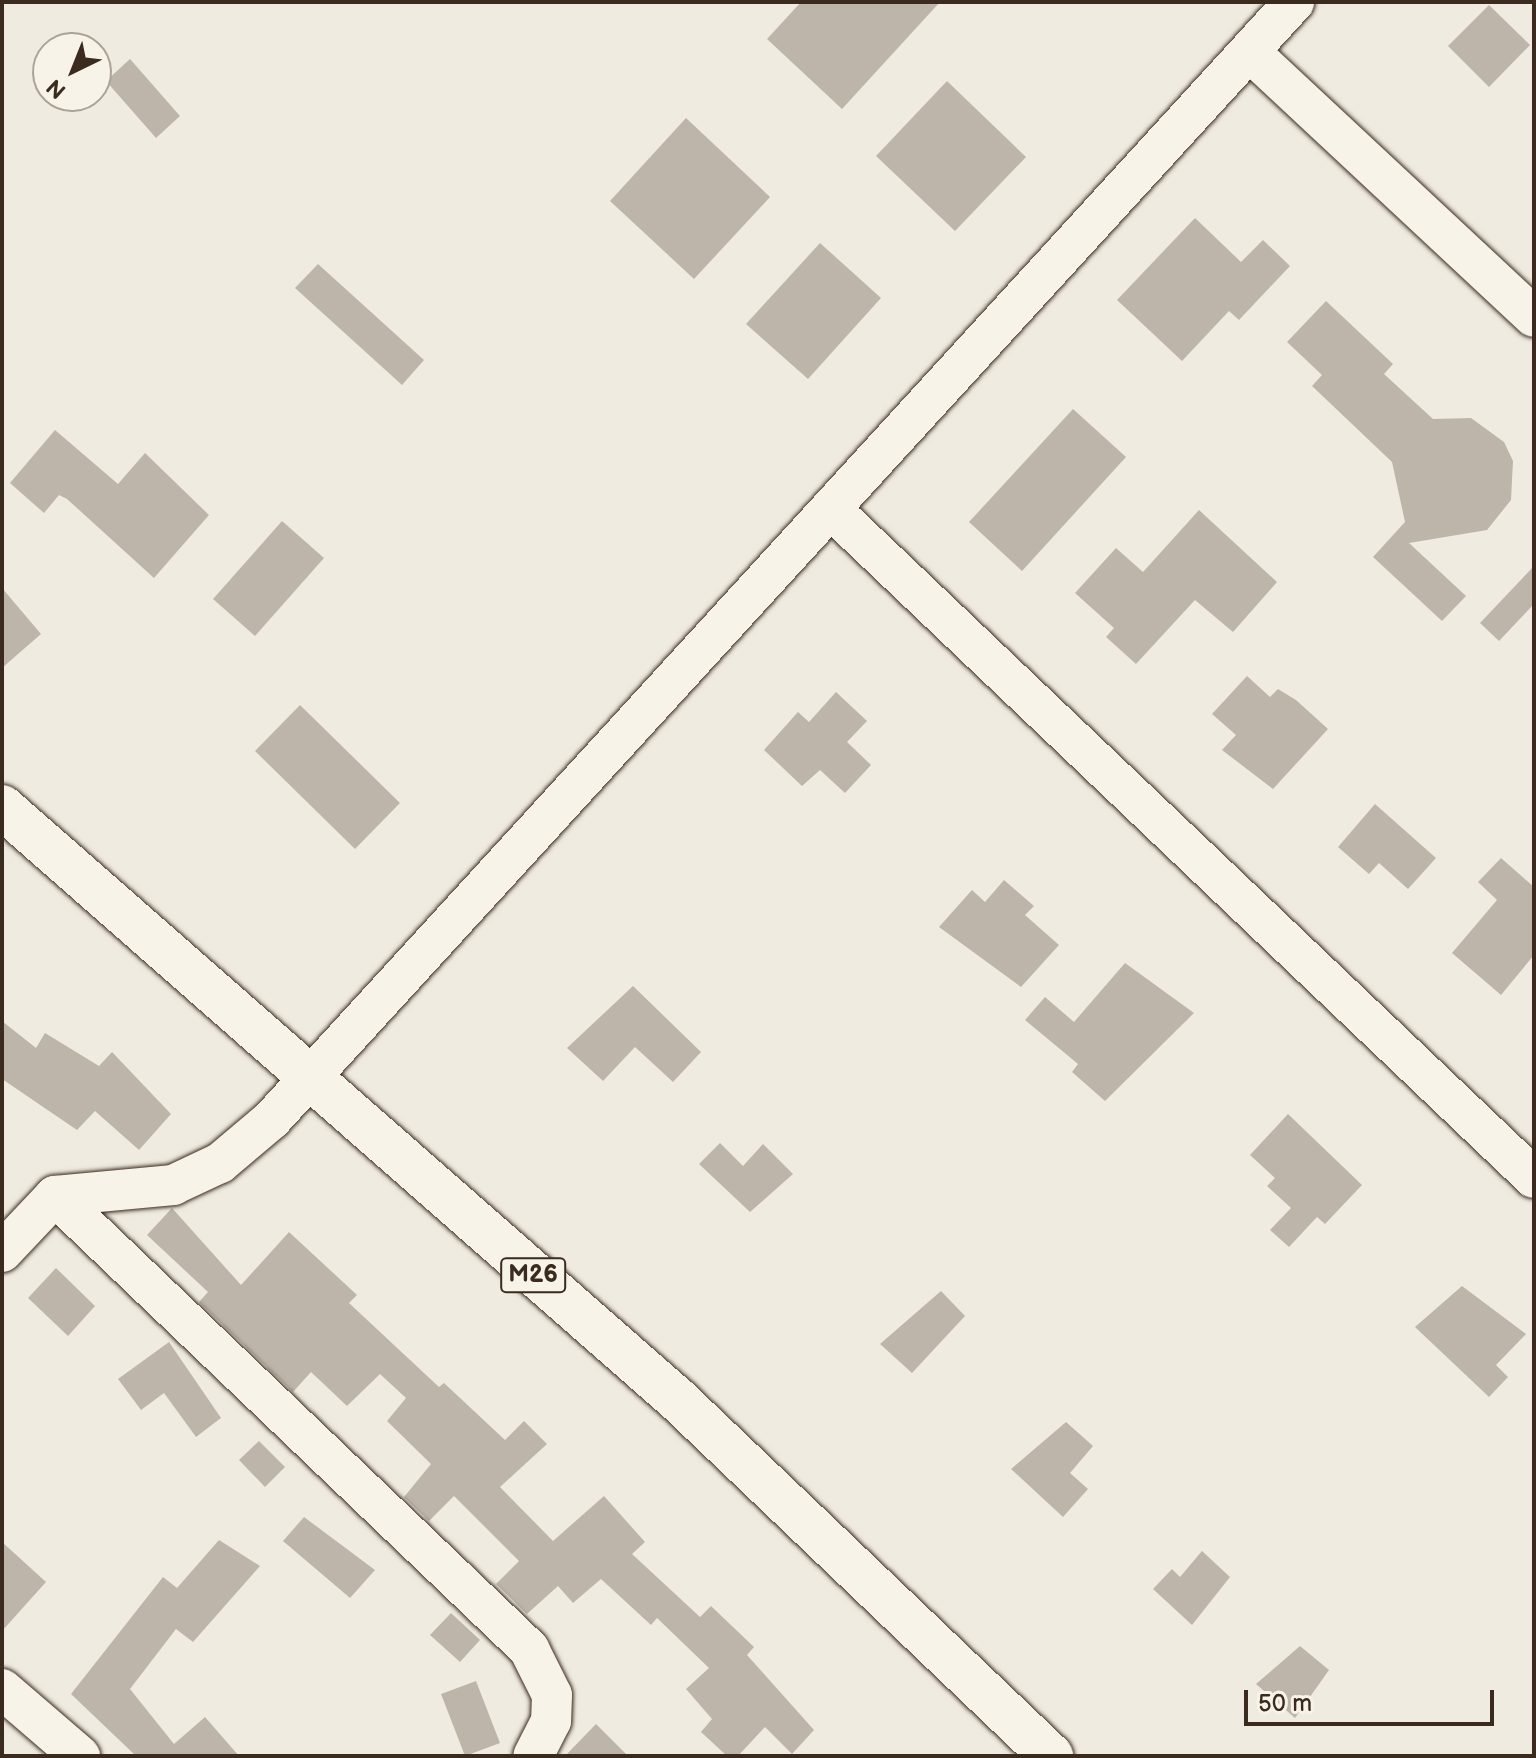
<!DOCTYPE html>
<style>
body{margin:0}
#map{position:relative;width:1536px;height:1758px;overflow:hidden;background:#efebe0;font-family:"Balsamiq Sans",sans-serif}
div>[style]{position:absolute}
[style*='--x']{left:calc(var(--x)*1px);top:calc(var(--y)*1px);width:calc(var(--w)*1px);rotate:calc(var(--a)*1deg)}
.building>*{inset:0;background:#bdb5aa}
.roads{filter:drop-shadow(0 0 2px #3b2a1e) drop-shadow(0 0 2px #3b2a1e)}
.minor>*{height:40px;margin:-20px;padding:0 20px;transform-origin:20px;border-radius:20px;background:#f7f3e8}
.primary>*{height:44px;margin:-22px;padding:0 22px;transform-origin:22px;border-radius:22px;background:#f7f3e8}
span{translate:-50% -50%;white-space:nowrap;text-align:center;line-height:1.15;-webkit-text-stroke:8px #f7f3e8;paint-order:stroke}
.shield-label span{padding:2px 6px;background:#f7f3e8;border:2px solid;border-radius:6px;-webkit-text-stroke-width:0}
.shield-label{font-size:24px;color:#3b2a1e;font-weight:700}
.frame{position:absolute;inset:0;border:4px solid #3b2a1e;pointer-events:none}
.north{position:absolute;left:32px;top:32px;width:80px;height:80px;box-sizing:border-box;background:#f7f3e8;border:2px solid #aca397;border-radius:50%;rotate:223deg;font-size:22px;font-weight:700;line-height:32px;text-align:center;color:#3b2a1e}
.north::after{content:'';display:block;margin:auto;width:28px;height:36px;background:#3b2a1e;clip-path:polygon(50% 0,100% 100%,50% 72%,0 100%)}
.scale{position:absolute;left:1244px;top:1690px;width:250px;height:36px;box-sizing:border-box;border:4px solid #3b2a1e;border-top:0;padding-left:10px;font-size:24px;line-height:28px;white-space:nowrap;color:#3b2a1e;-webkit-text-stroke:6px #f7f3e8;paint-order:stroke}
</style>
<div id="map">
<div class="building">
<i style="clip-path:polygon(801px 2px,940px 2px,842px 109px,767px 39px)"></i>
<i style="clip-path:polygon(1489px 5px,1530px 45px,1489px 87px,1448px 46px)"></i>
<i style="clip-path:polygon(130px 59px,180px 116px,156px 138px,106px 81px)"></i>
<i style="clip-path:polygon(947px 81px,1026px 157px,955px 231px,876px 156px)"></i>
<i style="clip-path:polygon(686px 118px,770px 197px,694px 279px,610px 201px)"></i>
<i style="clip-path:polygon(1195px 218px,1241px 262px,1263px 240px,1290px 266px,1239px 320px,1229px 311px,1182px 361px,1117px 300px)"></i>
<i style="clip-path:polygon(820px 243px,881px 298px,808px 379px,746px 324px)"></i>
<i style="clip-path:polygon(318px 264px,424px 360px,402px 385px,295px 288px)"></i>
<i style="clip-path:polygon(1326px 301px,1393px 364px,1384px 374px,1433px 419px,1471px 418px,1504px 442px,1513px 461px,1511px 500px,1487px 530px,1409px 543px,1466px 596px,1442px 621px,1373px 557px,1405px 522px,1392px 462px,1312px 386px,1322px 375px,1287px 342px)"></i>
<i style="clip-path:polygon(1073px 409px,1126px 457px,1022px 571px,969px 522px)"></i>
<i style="clip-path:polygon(55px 430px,118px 484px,145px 453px,209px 515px,154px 578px,67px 499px,59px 495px,44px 513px,10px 483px)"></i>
<i style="clip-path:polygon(1199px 510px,1277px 582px,1233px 632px,1195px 600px,1136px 664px,1106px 637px,1114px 628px,1075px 593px,1116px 548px,1143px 572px)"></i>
<i style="clip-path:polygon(282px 521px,324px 558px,255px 636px,213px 599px)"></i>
<i style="clip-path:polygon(1534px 566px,1534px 604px,1499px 641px,1480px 623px)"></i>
<i style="clip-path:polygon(2px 588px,41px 634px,2px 668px)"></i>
<i style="clip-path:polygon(1247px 676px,1270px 697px,1278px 689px,1296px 700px,1328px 729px,1273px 789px,1222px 750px,1236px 735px,1212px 714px)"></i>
<i style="clip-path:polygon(836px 692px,867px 721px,847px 742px,871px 765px,845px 793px,820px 770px,802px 786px,764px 750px,798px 712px,809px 722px)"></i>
<i style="clip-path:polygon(300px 705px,400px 803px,355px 849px,255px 751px)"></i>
<i style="clip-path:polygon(1375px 804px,1436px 858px,1408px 889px,1379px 863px,1369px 874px,1338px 847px)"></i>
<i style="clip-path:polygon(1501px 858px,1534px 887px,1534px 955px,1501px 995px,1452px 953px,1497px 900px,1478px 882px)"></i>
<i style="clip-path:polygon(1004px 880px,1034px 906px,1025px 915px,1059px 945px,1021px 987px,939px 927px,972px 890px,985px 902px)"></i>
<i style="clip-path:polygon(1125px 963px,1194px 1013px,1105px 1101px,1072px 1072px,1078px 1064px,1025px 1020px,1045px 997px,1074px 1022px)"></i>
<i style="clip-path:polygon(633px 986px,701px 1052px,673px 1082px,635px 1047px,603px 1081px,567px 1048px)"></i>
<i style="clip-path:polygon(2px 1021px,36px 1048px,45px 1033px,99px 1066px,112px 1052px,171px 1114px,139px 1150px,95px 1111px,77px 1130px,2px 1079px)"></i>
<i style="clip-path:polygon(1288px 1114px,1362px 1185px,1325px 1224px,1317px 1217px,1289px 1247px,1270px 1230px,1291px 1208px,1267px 1186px,1275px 1178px,1250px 1155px)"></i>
<i style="clip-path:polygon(720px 1143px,743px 1166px,763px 1144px,793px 1174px,750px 1212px,699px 1164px)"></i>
<i style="clip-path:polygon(172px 1208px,241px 1285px,289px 1232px,357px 1295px,349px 1303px,439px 1387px,444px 1383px,505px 1440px,524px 1421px,547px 1444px,500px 1487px,553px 1541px,604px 1496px,645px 1542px,632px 1554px,700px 1617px,711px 1606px,754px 1647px,747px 1655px,814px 1730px,792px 1754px,765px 1727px,738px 1756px,727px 1756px,701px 1732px,712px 1719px,686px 1689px,709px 1668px,657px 1618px,651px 1625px,601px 1579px,573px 1603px,558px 1586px,527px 1614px,496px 1584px,519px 1561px,454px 1496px,429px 1521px,404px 1497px,431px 1464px,387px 1421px,406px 1398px,380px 1374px,347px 1406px,311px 1372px,293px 1392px,199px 1302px,208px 1292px,147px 1235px)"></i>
<i style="clip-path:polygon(56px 1268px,95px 1306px,68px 1336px,28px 1298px)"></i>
<i style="clip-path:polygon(1462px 1286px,1526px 1334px,1496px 1365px,1508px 1377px,1489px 1397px,1415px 1327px)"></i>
<i style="clip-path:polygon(941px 1291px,965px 1316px,912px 1373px,880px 1344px)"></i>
<i style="clip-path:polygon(169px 1342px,221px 1418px,196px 1437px,164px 1393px,141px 1410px,118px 1379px)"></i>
<i style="clip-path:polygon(1066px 1422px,1093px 1446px,1070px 1473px,1088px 1489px,1063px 1517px,1011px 1469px)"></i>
<i style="clip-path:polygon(259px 1441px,285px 1467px,265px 1487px,239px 1460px)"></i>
<i style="clip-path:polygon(304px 1517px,375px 1570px,350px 1598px,283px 1541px)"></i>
<i style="clip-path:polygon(219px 1540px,260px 1566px,193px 1642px,176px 1629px,130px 1689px,174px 1744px,205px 1717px,239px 1756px,136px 1756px,71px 1694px,163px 1577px,177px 1588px)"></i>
<i style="clip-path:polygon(2px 1542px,46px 1582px,2px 1631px)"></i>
<i style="clip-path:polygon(1202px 1551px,1230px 1577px,1192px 1625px,1153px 1589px,1172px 1569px,1180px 1577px)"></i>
<i style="clip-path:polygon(451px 1613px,480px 1640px,460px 1662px,430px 1635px)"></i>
<i style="clip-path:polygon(1300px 1646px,1329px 1670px,1295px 1718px,1256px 1684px)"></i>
<i style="clip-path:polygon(476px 1681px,500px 1743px,465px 1756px,441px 1694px)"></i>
<i style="clip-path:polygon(596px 1724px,628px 1756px,565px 1756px)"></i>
</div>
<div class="roads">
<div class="minor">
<i style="--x:1250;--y:52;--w:388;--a:43"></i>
<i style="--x:831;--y:509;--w:970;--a:43.58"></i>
<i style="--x:55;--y:1196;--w:656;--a:43.7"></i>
<i style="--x:529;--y:1649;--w:51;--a:63.4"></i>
<i style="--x:552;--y:1695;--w:26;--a:92"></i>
<i style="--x:551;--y:1721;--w:39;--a:117"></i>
<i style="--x:2;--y:1252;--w:77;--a:-46.6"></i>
<i style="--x:55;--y:1196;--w:119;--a:-5.3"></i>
<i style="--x:173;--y:1185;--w:52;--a:-25.1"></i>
<i style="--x:220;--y:1163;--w:68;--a:-40.2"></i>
<i style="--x:272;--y:1119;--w:1514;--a:-47.54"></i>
<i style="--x:2;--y:1689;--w:103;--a:40.7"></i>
</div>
<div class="primary">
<i style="--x:2;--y:807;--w:899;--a:41.26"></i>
<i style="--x:678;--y:1400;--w:516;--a:43.66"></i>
</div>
</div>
<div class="shield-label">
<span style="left:533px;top:1275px">M26</span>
</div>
<div class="frame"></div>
<div class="north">N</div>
<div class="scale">50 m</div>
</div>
